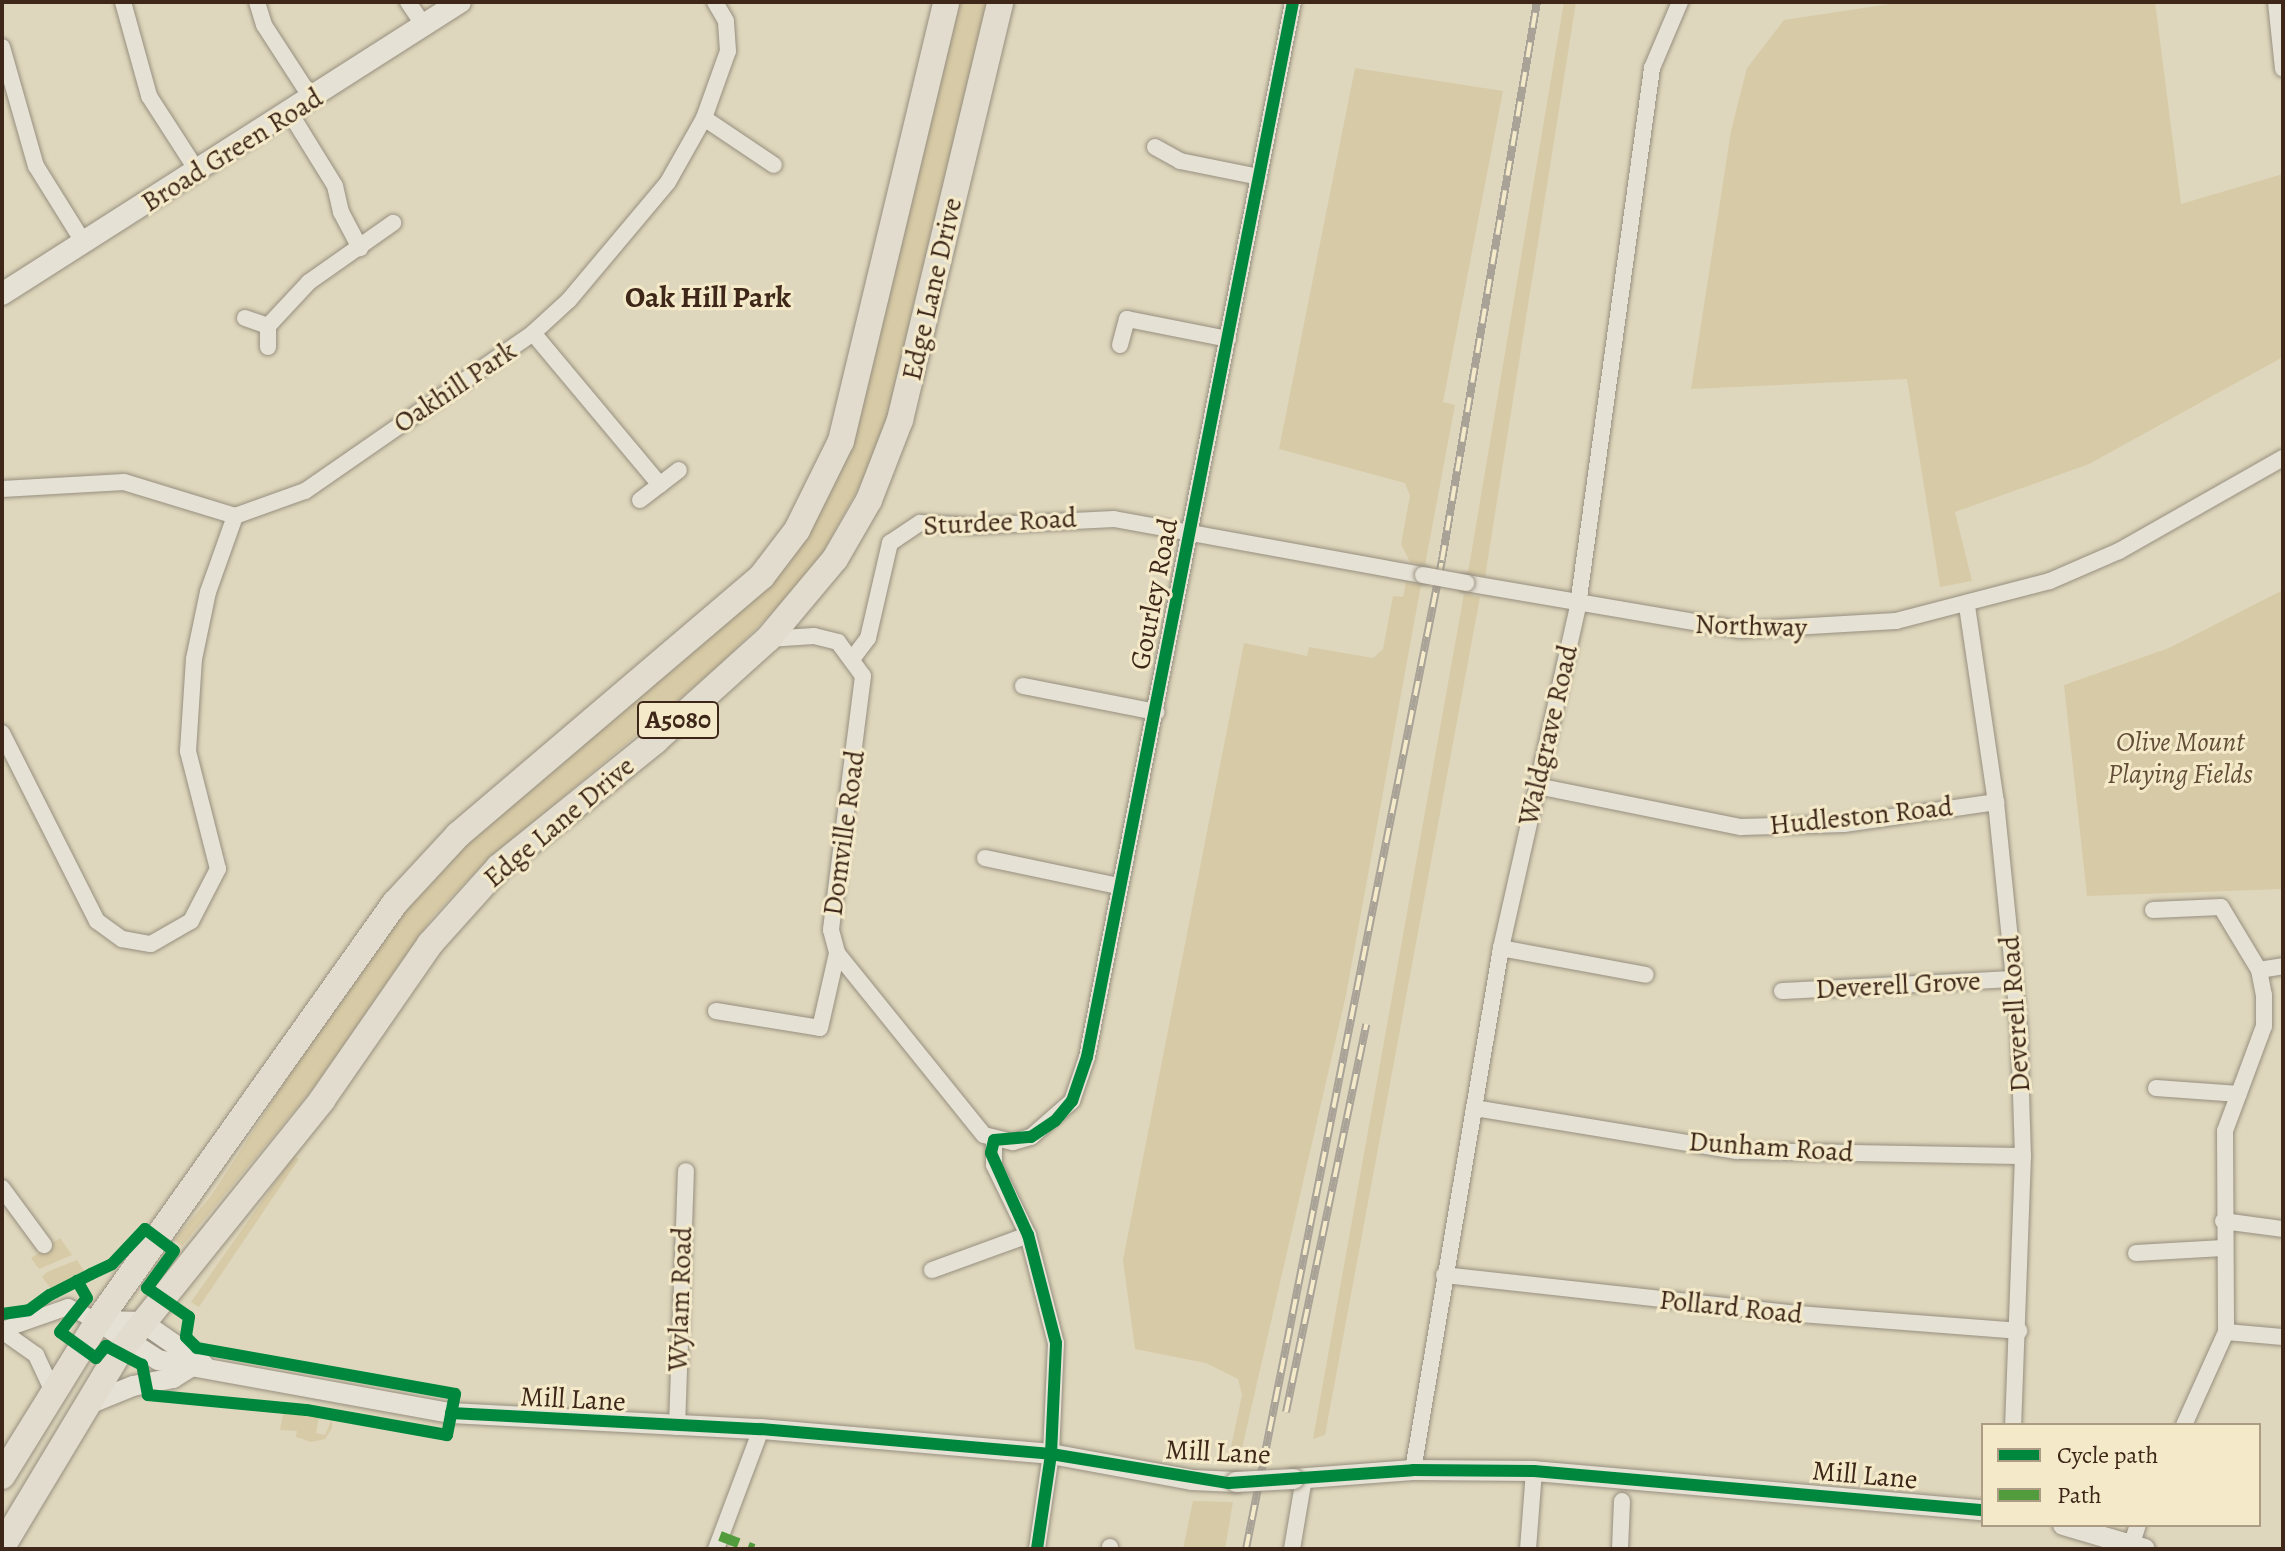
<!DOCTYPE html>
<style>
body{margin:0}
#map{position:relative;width:2285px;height:1551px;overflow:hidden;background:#dfd7bd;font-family:Alegreya,serif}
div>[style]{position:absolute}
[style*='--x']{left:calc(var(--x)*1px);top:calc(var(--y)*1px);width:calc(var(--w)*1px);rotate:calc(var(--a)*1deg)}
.green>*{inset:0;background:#d7caa6}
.roads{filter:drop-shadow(0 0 2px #978f7f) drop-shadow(0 0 2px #978f7f)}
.minor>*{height:16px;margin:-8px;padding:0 8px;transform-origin:8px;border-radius:8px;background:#e5e1d4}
.tertiary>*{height:20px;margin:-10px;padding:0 10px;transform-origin:10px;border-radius:10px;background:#e5e1d4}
.secondary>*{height:22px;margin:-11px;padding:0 11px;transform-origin:11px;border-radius:11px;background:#e5e1d4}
.trunk>*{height:26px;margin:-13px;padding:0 13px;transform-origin:13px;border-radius:13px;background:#e1dccd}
.rail>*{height:8px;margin-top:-4px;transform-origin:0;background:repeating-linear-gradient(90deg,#f4eaca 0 15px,#a8a297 0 30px);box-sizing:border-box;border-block:2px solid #a8a297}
.bridges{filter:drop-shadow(0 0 2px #978f7f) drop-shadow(0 0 2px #978f7f)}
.minor-bridge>*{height:16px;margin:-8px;padding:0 8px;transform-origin:8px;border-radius:8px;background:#e5e1d4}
.tertiary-bridge>*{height:20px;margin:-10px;padding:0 10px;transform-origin:10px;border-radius:10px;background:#e5e1d4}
.quiet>*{height:10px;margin-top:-5px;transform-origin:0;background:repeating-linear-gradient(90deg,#539c3e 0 20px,transparent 0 30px)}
.cycleway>*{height:12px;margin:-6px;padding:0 6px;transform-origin:6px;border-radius:6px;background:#00873e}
span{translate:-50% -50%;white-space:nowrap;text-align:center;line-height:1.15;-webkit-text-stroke:6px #f4eaca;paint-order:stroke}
.shield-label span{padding:2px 6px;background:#f4eaca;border:2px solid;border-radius:6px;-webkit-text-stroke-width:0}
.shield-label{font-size:26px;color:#3e2718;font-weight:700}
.street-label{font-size:28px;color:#3e2718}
.park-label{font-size:28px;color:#624d37;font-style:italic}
.neighbourhood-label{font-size:30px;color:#3e2718;font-weight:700}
.frame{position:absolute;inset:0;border:4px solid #3e2718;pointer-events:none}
.legend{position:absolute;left:1981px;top:1423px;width:280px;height:104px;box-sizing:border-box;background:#f4eaca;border:2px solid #ab9c83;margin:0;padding:10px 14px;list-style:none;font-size:24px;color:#3e2718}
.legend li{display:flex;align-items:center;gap:16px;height:40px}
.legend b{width:40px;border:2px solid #ab9c83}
</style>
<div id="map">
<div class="green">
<i style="clip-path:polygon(956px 2px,987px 2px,894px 397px,871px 465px,812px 572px,723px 662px,481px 866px,433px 916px,314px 1087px,182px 1246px,174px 1240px,211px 1196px,319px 1029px,434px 868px,794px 555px,831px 492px,848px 451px)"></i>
<i style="clip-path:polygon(1564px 2px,1576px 2px,1485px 577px,1468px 573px)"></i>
<i style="clip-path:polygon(1903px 2px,2155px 2px,2181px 204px,2283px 174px,2283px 357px,2089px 464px,1955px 512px,1972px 581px,1940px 587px,1907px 379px,1691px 389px,1731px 131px,1747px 68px,1784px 20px)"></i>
<i style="clip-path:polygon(1355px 68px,1503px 91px,1443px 402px,1455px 405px,1425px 565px,1410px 562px,1401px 544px,1410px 496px,1405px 483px,1279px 449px)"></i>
<i style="clip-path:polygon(1406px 582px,1421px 585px,1346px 995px,1240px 1457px,1231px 1447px,1242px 1395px,1238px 1379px,1206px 1363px,1135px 1349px,1123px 1260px,1244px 643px,1307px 656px,1309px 647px,1373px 658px,1383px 649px,1393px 596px,1403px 597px)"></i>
<i style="clip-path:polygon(2283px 590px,2283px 889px,2087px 896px,2064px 685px,2169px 648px)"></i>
<i style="clip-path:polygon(1464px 594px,1480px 597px,1325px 1435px,1313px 1439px)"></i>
<i style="clip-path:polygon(294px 1156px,299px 1159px,199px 1307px,191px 1302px)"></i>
<i style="clip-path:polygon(60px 1238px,72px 1255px,39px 1269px,31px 1258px)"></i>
<i style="clip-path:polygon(77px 1260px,84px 1271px,51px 1289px,42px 1277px,47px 1272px)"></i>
<i style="clip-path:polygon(283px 1414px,319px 1416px,316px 1433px,325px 1435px,332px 1419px,332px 1428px,325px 1439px,311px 1442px,296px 1437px,297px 1431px,280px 1430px)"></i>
<i style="clip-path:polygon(1193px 1501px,1233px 1502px,1225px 1549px,1183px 1549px)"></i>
</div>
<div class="roads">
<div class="minor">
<i style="--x:123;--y:2;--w:98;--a:74.5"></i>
<i style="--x:149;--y:96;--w:90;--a:57.2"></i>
<i style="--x:257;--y:2;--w:24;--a:73"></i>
<i style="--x:264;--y:25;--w:88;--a:57"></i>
<i style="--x:408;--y:2;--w:30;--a:56"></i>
<i style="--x:2276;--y:2;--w:67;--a:84"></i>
<i style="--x:2;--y:47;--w:124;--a:74.1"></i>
<i style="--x:36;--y:166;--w:91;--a:58.1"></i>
<i style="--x:290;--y:113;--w:86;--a:58.3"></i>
<i style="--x:335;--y:186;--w:27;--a:77"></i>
<i style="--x:341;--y:212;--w:41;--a:62.2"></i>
<i style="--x:704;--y:118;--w:84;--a:33.9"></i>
<i style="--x:1155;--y:147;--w:29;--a:29"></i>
<i style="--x:1180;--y:161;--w:81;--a:11.4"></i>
<i style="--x:245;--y:318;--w:24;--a:19"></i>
<i style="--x:268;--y:326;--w:21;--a:90"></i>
<i style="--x:268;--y:326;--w:60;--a:-47"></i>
<i style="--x:309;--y:282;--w:103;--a:-35.1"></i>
<i style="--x:533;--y:333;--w:198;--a:50.1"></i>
<i style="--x:1120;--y:345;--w:27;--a:-75"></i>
<i style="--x:1127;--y:319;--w:103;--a:11.2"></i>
<i style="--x:2;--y:489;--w:122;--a:-3.3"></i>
<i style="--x:124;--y:482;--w:116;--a:17"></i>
<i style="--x:235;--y:516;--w:74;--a:-19.7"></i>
<i style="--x:305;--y:491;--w:277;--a:-34.7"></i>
<i style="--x:533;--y:333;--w:49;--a:-42.5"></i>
<i style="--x:569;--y:300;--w:154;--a:-50"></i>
<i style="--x:668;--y:182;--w:73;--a:-60.6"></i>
<i style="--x:704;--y:118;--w:71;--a:-70.3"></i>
<i style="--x:728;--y:51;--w:30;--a:-94"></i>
<i style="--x:726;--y:21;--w:22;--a:-120"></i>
<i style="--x:640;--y:500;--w:49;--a:-37.6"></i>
<i style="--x:1466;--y:583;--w:279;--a:9.7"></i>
<i style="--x:1741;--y:630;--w:155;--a:-3.3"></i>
<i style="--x:1896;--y:621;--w:159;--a:-14.6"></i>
<i style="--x:2050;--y:581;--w:75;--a:-23.5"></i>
<i style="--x:2119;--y:551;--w:189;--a:-29.6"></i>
<i style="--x:1967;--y:606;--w:198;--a:81.6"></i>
<i style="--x:1996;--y:802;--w:229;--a:84.2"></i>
<i style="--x:2019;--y:1030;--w:126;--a:88.2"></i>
<i style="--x:2023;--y:1156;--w:269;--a:92.1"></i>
<i style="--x:768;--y:639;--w:46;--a:-3.7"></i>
<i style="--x:814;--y:636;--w:25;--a:14"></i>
<i style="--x:838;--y:642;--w:42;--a:53.7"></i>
<i style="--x:863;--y:676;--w:256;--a:97.2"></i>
<i style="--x:831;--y:930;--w:24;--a:75"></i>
<i style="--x:837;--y:953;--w:234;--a:51.1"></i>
<i style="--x:984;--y:1135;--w:30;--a:14"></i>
<i style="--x:1013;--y:1142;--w:19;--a:-16"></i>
<i style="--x:1031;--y:1137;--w:55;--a:-41.3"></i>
<i style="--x:1072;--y:1101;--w:46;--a:-71.2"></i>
<i style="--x:1087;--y:1057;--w:1075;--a:-78.95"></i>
<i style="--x:853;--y:658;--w:25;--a:-53"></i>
<i style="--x:868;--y:638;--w:98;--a:-77"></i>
<i style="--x:890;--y:543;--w:36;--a:-34"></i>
<i style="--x:920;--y:523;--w:53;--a:3.2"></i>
<i style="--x:973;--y:526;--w:141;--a:-2.8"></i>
<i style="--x:1114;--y:519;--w:314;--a:10.3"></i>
<i style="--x:1023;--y:686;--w:136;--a:11.1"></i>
<i style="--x:2;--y:733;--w:211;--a:63.2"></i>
<i style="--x:97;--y:921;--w:31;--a:36"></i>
<i style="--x:122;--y:939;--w:29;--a:10"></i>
<i style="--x:151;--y:944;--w:46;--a:-29.9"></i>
<i style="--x:191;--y:921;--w:59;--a:-62.6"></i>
<i style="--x:218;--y:869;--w:122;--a:-104.3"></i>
<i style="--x:188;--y:751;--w:92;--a:-86.3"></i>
<i style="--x:194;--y:659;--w:68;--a:-78.2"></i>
<i style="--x:208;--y:592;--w:81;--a:-70.4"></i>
<i style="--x:1537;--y:786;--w:208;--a:11.4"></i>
<i style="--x:1741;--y:827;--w:103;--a:-1.7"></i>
<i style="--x:1844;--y:824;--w:154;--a:-8.2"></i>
<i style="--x:985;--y:858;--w:136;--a:11.9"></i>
<i style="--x:2153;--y:910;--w:68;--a:-2.5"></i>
<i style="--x:2221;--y:907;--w:74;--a:58.9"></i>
<i style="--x:2259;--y:970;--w:25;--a:79"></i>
<i style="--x:2264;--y:995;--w:31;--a:90"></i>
<i style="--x:2264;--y:1026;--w:112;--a:110.4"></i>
<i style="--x:2225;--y:1131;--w:201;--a:89.7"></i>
<i style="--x:2226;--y:1332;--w:102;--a:114.3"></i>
<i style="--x:1501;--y:948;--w:147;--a:10.5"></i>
<i style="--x:2259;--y:970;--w:24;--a:-9"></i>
<i style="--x:1782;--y:991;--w:232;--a:-3"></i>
<i style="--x:716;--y:1011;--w:105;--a:9.3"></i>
<i style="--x:820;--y:1028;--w:77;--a:-77.2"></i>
<i style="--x:2156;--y:1088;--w:83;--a:4.1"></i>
<i style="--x:1474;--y:1108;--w:266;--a:9.3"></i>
<i style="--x:1736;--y:1151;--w:287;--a:1"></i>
<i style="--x:994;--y:1140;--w:25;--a:90"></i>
<i style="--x:994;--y:1165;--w:78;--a:64.1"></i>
<i style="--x:1028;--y:1235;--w:112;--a:75.5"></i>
<i style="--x:1056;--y:1343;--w:111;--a:92.6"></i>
<i style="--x:1051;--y:1454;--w:96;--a:98.4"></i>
<i style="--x:2;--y:1188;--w:71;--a:53.6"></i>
<i style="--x:2223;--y:1221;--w:61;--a:7.6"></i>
<i style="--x:2136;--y:1253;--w:87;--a:-3.3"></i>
<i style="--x:932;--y:1270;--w:102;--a:-20"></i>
<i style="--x:1444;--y:1275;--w:357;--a:6.3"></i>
<i style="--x:1799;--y:1314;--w:221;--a:4.4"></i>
<i style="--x:2;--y:1330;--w:70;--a:-19.2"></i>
<i style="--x:68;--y:1307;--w:33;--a:25"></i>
<i style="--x:2;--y:1331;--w:42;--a:35.2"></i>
<i style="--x:36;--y:1355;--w:40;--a:65"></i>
<i style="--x:2226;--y:1332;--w:57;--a:5"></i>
<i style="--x:677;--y:1427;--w:256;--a:-88"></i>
<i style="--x:1413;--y:1470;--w:529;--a:-80.43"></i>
<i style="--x:1501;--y:948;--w:352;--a:-77.3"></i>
<i style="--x:1578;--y:605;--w:542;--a:-82.15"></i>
<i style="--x:1652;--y:68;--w:72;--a:-67"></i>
<i style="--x:2132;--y:1543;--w:19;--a:-72"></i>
<i style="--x:716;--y:1549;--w:128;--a:-69.4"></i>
<i style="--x:1110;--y:1549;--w:2;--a:-90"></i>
<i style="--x:1292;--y:1549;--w:72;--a:-80.4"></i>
<i style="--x:1528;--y:1549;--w:78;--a:-85.6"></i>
<i style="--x:1620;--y:1549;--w:48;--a:-87.6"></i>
</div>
<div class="tertiary">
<i style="--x:98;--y:1321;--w:72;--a:33"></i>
<i style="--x:158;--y:1360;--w:298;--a:10.3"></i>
<i style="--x:451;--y:1413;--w:310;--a:3"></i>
<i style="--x:761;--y:1429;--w:291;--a:4.9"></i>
<i style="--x:1051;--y:1454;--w:143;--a:10.4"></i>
<i style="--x:1192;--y:1480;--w:44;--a:2.6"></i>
<i style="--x:98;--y:1321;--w:44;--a:1.3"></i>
<i style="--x:142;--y:1322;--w:75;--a:34.7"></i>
<i style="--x:84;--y:1406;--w:53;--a:-22.2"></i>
<i style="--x:133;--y:1386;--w:41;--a:-11.3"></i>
<i style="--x:173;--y:1378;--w:22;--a:-32"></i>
<i style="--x:1294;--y:1479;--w:119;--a:-4.3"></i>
<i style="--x:1413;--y:1470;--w:121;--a:0.5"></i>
<i style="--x:1534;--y:1471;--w:451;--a:5"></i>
<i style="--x:2063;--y:1525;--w:85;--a:16.3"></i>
</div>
<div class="secondary">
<i style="--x:2;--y:294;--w:543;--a:-32.52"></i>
</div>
<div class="trunk">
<i style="--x:2;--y:1476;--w:182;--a:-58.2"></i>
<i style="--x:98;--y:1321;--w:513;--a:-54.61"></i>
<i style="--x:395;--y:903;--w:93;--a:-47.2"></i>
<i style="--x:458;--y:835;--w:399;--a:-40.4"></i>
<i style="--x:762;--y:576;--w:58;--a:-52.7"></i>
<i style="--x:797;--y:530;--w:99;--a:-63.7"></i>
<i style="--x:841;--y:441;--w:451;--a:-76.5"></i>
<i style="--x:2;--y:1547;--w:225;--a:-59"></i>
<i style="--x:118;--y:1354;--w:326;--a:-51.2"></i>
<i style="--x:322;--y:1100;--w:190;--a:-55.3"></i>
<i style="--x:430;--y:944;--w:103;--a:-48.1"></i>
<i style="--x:499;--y:867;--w:201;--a:-38.9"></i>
<i style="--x:655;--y:741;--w:152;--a:-42.1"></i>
<i style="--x:768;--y:639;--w:104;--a:-50.1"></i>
<i style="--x:835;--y:559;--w:68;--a:-60"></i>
<i style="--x:869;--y:500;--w:86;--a:-68.8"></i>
<i style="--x:900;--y:420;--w:430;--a:-76.5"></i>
</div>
</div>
<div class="rail">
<i style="--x:1286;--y:1412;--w:396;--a:-78.3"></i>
<i style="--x:1246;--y:1549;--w:1008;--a:-78.79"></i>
<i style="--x:1442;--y:560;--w:566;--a:-80.34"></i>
</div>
<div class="bridges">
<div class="minor-bridge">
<i style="--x:1423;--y:575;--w:44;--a:10.5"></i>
</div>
<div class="tertiary-bridge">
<i style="--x:1236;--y:1482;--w:58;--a:-3"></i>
</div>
</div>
<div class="quiet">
<i style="--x:720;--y:1536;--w:36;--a:21"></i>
</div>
<div class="cycleway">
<i style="--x:2;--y:1314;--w:27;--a:-8"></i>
<i style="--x:29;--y:1310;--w:26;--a:-36"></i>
<i style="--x:50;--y:1295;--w:46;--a:-27.1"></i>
<i style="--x:91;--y:1274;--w:23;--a:-25"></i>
<i style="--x:112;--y:1264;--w:48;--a:-46.7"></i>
<i style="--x:145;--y:1229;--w:36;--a:37"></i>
<i style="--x:174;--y:1251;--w:46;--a:126.1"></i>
<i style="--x:147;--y:1288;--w:51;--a:34.6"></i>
<i style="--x:189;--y:1317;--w:20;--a:99"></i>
<i style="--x:186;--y:1337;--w:16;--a:45"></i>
<i style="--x:197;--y:1348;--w:262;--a:10.1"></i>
<i style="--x:455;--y:1394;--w:42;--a:101"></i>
<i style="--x:447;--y:1435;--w:143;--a:-169.9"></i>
<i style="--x:306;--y:1410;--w:159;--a:-174.6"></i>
<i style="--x:148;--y:1395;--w:31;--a:-101"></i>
<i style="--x:142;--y:1365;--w:41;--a:-152.2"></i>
<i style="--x:106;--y:1346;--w:16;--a:130"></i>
<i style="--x:96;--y:1358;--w:44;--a:-144.2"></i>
<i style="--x:60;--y:1332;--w:43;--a:-51.5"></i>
<i style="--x:87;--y:1298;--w:20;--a:-120"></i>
<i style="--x:451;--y:1413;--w:310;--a:3"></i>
<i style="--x:761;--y:1429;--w:291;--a:4.9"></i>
<i style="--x:1051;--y:1454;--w:180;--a:9.3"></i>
<i style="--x:1229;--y:1483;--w:184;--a:-4"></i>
<i style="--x:1413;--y:1470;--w:121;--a:0.5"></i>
<i style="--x:1534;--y:1471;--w:451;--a:5"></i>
<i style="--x:1037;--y:1549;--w:96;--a:-81.6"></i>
<i style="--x:1051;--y:1454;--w:111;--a:-87.4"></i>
<i style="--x:1056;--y:1343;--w:112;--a:-104.5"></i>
<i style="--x:1028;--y:1235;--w:90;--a:-114.3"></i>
<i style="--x:991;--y:1153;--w:13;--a:-77"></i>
<i style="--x:994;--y:1140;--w:37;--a:-5"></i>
<i style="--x:1031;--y:1137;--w:29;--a:-34"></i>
<i style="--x:1055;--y:1121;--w:26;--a:-50"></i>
<i style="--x:1072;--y:1101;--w:46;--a:-71.2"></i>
<i style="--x:1087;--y:1057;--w:1075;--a:-78.95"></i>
</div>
<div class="shield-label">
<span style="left:678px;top:720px">A5080</span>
</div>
<div class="street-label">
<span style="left:232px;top:150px;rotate:-32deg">Broad Green Road</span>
<span style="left:932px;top:289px;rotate:-77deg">Edge Lane Drive</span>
<span style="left:455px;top:387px;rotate:-34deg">Oakhill Park</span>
<span style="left:1000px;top:522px;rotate:-3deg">Sturdee Road</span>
<span style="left:1154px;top:594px;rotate:-79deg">Gourley Road</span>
<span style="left:1751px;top:626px;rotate:2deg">Northway</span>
<span style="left:1548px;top:735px;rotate:-77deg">Waldgrave Road</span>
<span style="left:1861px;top:816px;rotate:-6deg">Hudleston Road</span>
<span style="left:559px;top:822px;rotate:-40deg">Edge Lane Drive</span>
<span style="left:844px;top:833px;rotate:-82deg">Domville Road</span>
<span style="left:1898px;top:985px;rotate:-3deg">Deverell Grove</span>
<span style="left:2015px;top:1014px;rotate:-94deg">Deverell Road</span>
<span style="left:1771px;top:1147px;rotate:4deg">Dunham Road</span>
<span style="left:680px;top:1299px;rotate:-88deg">Wylam Road</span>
<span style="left:1731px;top:1307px;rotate:6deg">Pollard Road</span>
<span style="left:573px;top:1399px;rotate:3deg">Mill Lane</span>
<span style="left:1218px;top:1452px;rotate:3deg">Mill Lane</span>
<span style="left:1865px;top:1475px;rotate:5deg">Mill Lane</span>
</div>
<div class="park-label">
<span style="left:2180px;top:758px">Olive Mount<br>Playing Fields</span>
</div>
<div class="neighbourhood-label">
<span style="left:708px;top:297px">Oak Hill Park</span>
</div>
<div class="frame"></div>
<ul class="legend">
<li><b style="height:10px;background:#00873e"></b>Cycle path</li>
<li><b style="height:10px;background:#539c3e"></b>Path</li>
</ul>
</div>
